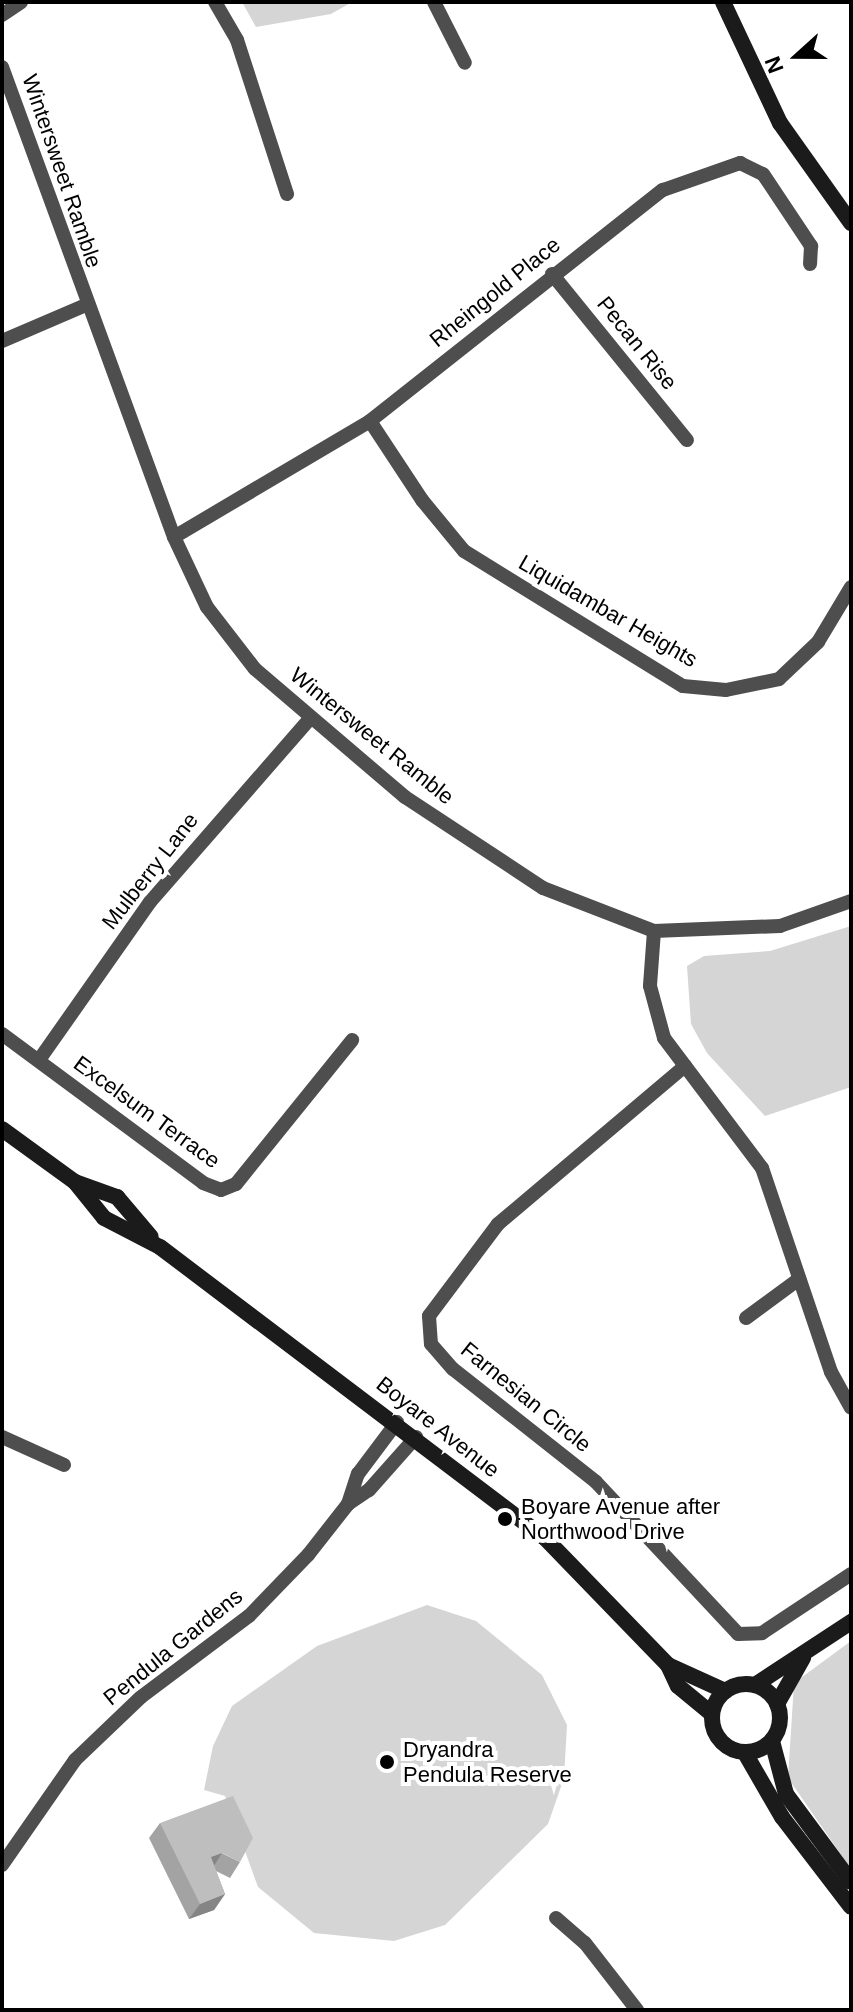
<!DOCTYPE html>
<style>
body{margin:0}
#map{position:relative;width:853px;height:2012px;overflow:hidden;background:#fff;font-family:Helvetica,sans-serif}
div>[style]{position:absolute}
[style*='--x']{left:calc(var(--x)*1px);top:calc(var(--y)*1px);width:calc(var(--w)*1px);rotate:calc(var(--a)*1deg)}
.green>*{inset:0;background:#d5d5d5}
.street>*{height:14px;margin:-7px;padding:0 7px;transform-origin:7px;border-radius:7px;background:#4e4e4e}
.secondary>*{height:16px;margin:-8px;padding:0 8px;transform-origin:8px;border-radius:8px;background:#1b1b1b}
.secondary>.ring{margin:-8px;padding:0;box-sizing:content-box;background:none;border:16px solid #1b1b1b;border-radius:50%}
.wall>*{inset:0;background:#a3a3a3}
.shaded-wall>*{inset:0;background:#858585}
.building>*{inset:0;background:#bebebe}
.dots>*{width:22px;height:22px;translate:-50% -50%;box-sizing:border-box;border:4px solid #fff;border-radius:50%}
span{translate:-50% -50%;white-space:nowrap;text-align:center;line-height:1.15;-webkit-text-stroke:8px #fff;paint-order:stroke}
.street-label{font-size:22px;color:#000}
.poi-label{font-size:22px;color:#000}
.left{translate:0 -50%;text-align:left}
.frame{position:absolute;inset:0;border:4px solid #000;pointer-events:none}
.north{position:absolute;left:757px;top:16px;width:80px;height:80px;-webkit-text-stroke:6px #fff;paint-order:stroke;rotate:249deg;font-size:22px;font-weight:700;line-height:32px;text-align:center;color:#000}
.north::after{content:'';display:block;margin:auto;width:28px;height:36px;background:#000;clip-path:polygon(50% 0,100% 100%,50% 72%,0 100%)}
</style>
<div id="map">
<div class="green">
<i style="clip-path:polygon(242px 2px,352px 2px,331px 14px,256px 27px)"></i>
<i style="clip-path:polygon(851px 926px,851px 1087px,765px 1116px,707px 1053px,691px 1024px,687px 966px,704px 956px,770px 951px)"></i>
<i style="clip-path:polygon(427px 1605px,476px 1621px,542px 1675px,567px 1725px,564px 1778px,548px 1824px,445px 1925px,394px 1941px,314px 1933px,258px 1887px,225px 1796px,204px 1790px,213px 1746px,232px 1706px,317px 1646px)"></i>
<i style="clip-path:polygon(851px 1641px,851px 1869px,788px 1778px,794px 1683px)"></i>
</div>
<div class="street">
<i style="--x:215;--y:2;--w:44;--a:59.9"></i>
<i style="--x:237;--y:40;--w:162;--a:72"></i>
<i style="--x:434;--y:2;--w:68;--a:63.1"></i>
<i style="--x:2;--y:15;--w:23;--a:-34"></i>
<i style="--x:2;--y:67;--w:500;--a:69.9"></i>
<i style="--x:174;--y:537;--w:77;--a:64.8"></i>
<i style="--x:207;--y:607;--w:78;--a:52.3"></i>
<i style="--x:255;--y:669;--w:197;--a:40.5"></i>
<i style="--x:405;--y:797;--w:165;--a:33.4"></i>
<i style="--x:543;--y:888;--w:119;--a:21.2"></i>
<i style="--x:654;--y:931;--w:126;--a:-2.3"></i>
<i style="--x:780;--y:926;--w:75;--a:-19.4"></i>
<i style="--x:552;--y:274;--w:214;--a:50.9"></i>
<i style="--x:2;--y:341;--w:91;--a:-23.2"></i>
<i style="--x:370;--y:421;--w:95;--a:56.6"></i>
<i style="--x:422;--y:500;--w:66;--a:50.5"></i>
<i style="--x:464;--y:551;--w:257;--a:31.7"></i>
<i style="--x:683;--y:686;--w:43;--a:5.3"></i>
<i style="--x:726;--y:690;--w:54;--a:-11.7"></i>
<i style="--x:779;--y:679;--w:54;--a:-43.5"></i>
<i style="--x:818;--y:642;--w:64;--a:-59"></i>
<i style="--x:174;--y:537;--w:228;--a:-30.6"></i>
<i style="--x:370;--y:421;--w:373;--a:-38.3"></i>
<i style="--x:663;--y:190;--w:82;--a:-19.3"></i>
<i style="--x:740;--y:163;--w:25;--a:26"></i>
<i style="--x:763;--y:174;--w:87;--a:56.3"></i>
<i style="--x:811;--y:246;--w:18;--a:93"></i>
<i style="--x:654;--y:931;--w:55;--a:94.2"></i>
<i style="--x:650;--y:986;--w:54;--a:74.9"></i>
<i style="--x:664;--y:1038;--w:163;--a:53"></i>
<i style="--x:762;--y:1168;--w:215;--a:71.3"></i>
<i style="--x:831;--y:1372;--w:41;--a:60.9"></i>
<i style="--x:2;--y:1034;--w:250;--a:36.5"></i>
<i style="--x:203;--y:1183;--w:19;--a:21"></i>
<i style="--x:221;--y:1190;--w:16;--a:-22"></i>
<i style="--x:236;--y:1184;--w:185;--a:-51.1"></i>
<i style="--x:39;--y:1060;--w:193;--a:-54.9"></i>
<i style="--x:150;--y:902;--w:242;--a:-48.9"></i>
<i style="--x:685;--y:1066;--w:245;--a:139.8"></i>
<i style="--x:498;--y:1224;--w:115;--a:126.9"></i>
<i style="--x:429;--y:1316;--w:28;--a:86"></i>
<i style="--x:431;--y:1344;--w:33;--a:49"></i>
<i style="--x:453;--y:1369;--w:182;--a:38.3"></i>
<i style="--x:596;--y:1482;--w:208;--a:46.9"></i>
<i style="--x:738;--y:1634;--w:24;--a:-2"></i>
<i style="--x:762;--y:1633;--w:107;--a:-33.5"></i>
<i style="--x:746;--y:1318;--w:66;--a:-36.3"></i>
<i style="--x:2;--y:1437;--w:68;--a:24.3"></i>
<i style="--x:348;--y:1504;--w:25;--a:-34"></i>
<i style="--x:369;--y:1490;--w:71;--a:-48.4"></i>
<i style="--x:2;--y:1865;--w:128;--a:-55.2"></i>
<i style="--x:75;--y:1760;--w:91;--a:-43.7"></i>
<i style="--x:141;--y:1697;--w:135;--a:-36.9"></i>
<i style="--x:249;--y:1616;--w:85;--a:-46"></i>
<i style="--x:308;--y:1555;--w:65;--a:-51.9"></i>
<i style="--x:348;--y:1504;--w:32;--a:-72"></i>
<i style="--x:358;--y:1474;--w:65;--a:-53.1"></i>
<i style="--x:556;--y:1918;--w:38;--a:41"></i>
<i style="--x:585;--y:1943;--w:85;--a:52.2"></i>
</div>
<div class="secondary">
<i style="--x:723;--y:2;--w:134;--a:64.8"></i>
<i style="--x:780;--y:123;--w:123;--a:54.6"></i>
<i style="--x:2;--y:1129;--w:90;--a:36"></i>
<i style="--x:75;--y:1182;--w:45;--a:19.7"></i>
<i style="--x:117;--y:1197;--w:52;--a:49.6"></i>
<i style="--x:75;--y:1182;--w:46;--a:51.1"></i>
<i style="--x:104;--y:1218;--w:63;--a:27.4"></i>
<i style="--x:160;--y:1247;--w:481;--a:37.1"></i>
<i style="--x:544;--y:1537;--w:178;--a:45.9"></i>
<i style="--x:668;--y:1665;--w:23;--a:65"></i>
<i style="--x:678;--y:1686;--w:44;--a:39.5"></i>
<i style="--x:668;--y:1665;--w:63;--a:24.5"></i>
<i class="ring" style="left:712px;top:1684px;width:52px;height:52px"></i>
<i style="--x:755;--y:1685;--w:115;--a:-33.3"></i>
<i style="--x:777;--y:1704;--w:53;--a:-60.5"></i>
<i style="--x:772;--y:1741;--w:55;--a:75.2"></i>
<i style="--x:786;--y:1794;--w:109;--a:53.5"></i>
<i style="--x:745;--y:1753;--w:74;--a:60"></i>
<i style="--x:782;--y:1817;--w:113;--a:52.5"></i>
</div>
<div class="wall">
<i style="clip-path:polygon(160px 1823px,240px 1862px,230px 1878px,216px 1871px,225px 1894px,214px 1910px,189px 1919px,149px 1838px)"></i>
</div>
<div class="shaded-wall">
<i style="clip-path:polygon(222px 1853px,212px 1869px,211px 1857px)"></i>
<i style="clip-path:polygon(225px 1894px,214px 1910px,189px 1919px,200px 1904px)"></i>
</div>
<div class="building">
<i style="clip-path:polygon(233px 1796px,253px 1838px,240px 1862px,222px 1853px,211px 1857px,225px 1894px,200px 1904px,160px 1823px)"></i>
</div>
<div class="dots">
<i style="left:505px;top:1519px;background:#000"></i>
<i style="left:387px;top:1762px;background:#000"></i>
</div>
<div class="street-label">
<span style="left:62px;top:171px;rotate:71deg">Wintersweet Ramble</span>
<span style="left:495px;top:292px;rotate:-39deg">Rheingold Place</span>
<span style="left:637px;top:343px;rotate:51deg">Pecan Rise</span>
<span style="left:608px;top:611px;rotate:30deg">Liquidambar Heights</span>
<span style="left:372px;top:736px;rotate:39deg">Wintersweet Ramble</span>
<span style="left:150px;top:871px;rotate:-52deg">Mulberry Lane</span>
<span style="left:147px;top:1112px;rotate:36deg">Excelsum Terrace</span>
<span style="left:526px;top:1397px;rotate:39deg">Farnesian Circle</span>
<span style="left:438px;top:1427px;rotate:38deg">Boyare Avenue</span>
<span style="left:173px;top:1647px;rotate:-39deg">Pendula Gardens</span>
</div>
<div class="poi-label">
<span class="left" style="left:521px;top:1519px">Boyare Avenue after<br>Northwood Drive</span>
<span class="left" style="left:403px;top:1762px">Dryandra<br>Pendula Reserve</span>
</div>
<div class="frame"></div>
<div class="north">N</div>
</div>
